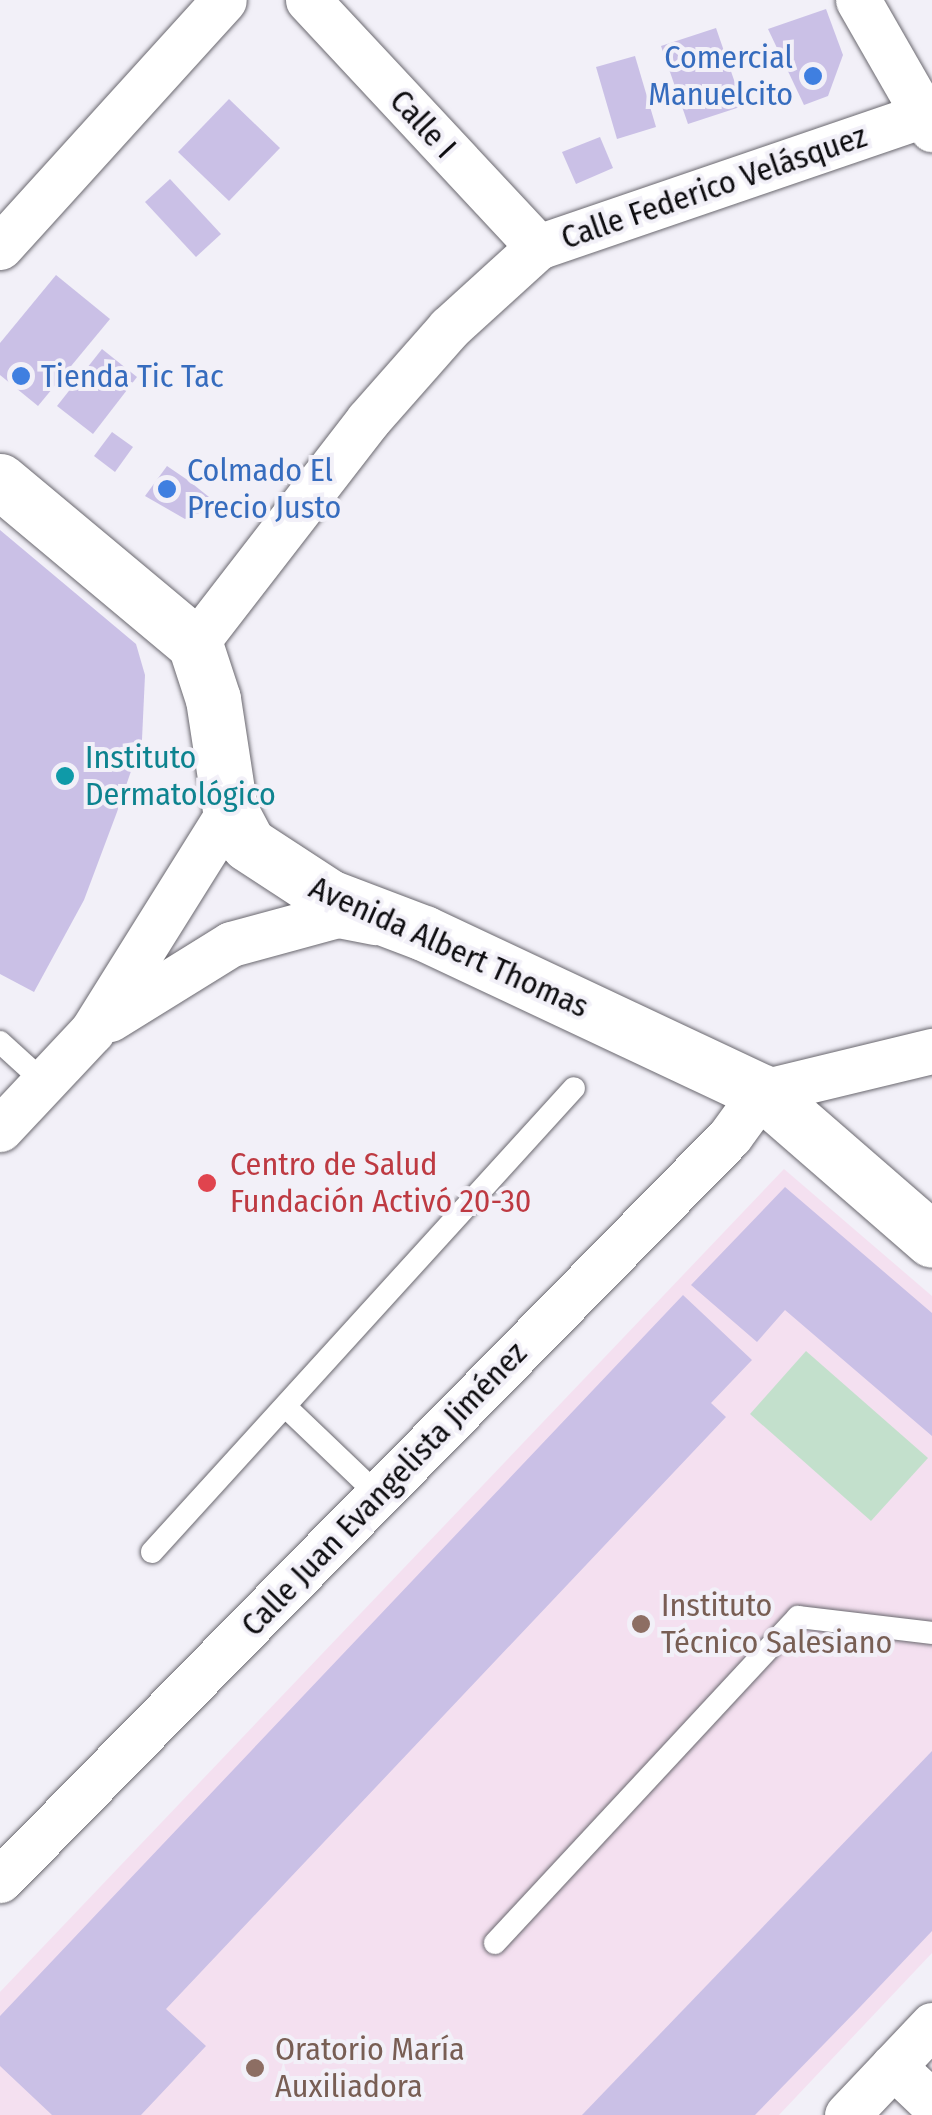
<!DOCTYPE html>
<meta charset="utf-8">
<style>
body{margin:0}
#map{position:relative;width:932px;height:2115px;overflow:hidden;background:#f2f0f8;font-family:"Fira Sans Condensed",sans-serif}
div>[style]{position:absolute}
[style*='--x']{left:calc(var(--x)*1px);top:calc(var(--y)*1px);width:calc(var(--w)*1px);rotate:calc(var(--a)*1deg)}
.education>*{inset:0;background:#f4e0f0}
.green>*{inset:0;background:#c3e0cc}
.building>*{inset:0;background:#cac0e6}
.roads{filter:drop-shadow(0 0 2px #6a686f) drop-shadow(0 0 2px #6a686f)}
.lane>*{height:22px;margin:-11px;padding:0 11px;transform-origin:11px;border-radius:11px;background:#fff}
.street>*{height:45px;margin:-22.5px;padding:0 22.5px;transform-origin:22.5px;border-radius:22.5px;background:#fff}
.secondary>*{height:55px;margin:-27.5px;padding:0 27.5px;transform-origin:27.5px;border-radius:27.5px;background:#fff}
.dots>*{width:28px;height:28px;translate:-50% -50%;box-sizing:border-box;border:5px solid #f2f0f8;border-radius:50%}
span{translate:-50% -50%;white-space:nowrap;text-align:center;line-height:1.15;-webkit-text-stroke:8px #f2f0f8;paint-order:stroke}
.shop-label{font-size:32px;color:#366cbe}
.right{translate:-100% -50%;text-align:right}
.left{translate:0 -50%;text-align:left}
.street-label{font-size:32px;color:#0d0c0f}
.culture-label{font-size:32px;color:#0d838f}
.health-label{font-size:32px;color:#be3a42}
.education-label{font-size:32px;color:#785e54}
</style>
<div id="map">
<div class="education">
<i style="clip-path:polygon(784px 1169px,932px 1296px,932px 1953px,779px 2115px,0 2115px,0 1992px)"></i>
</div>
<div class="green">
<i style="clip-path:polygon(806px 1351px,928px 1458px,871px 1521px,750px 1414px)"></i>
</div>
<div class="building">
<i style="clip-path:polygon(826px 9px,843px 55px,828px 96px,804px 105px,768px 29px)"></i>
<i style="clip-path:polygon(716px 28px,743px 106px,688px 124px,661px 46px)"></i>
<i style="clip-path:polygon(635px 56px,656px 127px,617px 139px,596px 67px)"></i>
<i style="clip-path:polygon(229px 99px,280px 148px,229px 201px,178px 152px)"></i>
<i style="clip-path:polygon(600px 137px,613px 168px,576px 184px,562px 152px)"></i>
<i style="clip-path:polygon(170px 179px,221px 234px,196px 257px,145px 202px)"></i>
<i style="clip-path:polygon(56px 275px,110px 319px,38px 406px,0 375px,0 343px)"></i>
<i style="clip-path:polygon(102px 349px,137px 377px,93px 434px,57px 406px)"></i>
<i style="clip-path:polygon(112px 432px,133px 447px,115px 472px,94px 456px)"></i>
<i style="clip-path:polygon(167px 466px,189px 481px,219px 505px,185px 519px,145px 496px)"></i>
<i style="clip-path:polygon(0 530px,136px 644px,145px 675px,142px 739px,117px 812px,84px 900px,34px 992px,0 974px)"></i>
<i style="clip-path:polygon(785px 1187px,932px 1313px,932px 1436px,785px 1310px,757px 1342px,691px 1285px)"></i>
<i style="clip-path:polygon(683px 1295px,752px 1360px,711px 1403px,726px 1417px,166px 2009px,206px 2046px,141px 2115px,52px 2115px,0 2066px,0 2016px)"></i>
<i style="clip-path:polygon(932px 1751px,932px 1931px,860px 2007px,755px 2115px,582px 2115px)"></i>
</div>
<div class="roads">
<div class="lane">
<i style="--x:0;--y:1042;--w:59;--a:42.3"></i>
<i style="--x:287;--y:1408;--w:126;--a:43.7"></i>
<i style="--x:152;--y:1552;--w:627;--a:-47.71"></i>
<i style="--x:495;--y:1943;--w:445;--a:-47.1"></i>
<i style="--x:798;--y:1617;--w:135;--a:6.8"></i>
</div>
<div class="street">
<i style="--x:308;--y:0;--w:338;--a:47"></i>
<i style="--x:858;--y:0;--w:149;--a:60.2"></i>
<i style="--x:0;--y:247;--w:333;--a:-47.8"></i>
<i style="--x:195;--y:644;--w:283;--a:-52.3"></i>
<i style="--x:368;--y:420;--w:123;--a:-48.6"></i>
<i style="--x:449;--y:328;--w:120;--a:-42.3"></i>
<i style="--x:538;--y:247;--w:416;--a:-18.9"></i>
<i style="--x:110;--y:1019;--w:142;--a:-31.8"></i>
<i style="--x:231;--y:944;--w:111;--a:-15.2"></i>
<i style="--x:338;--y:915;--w:38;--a:11"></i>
<i style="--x:0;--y:1129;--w:134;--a:-46.8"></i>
<i style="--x:92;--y:1031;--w:261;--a:-58"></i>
<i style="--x:0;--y:1880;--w:1042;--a:-45.54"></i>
<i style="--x:730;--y:1136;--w:54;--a:-54"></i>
<i style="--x:762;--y:1092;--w:175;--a:-13.6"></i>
<i style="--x:893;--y:2066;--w:54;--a:43.5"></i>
<i style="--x:847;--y:2115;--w:124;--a:-46.6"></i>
</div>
<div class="secondary">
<i style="--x:0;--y:481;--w:254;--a:39.9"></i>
<i style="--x:195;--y:644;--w:58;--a:71.9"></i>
<i style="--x:213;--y:699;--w:112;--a:81.3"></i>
<i style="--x:230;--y:810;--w:38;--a:62"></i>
<i style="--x:248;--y:844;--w:97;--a:33.2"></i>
<i style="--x:329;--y:897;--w:102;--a:20.8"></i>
<i style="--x:424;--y:933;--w:374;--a:25.2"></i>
<i style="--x:762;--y:1092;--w:225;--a:41"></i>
</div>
</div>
<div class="dots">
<i style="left:813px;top:76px;background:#3f7fe0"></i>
<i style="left:21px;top:376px;background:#3f7fe0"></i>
<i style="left:167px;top:489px;background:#3f7fe0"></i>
<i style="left:65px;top:776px;background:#0f9aa8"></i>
<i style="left:207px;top:1183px;background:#e0444e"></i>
<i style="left:641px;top:1624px;background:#8d6e63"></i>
<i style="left:255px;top:2068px;background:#8d6e63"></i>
</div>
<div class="shop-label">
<span class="right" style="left:793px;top:76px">Comercial<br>Manuelcito</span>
<span class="left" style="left:41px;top:376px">Tienda Tic Tac</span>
<span class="left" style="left:187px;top:489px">Colmado El<br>Precio Justo</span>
</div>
<div class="street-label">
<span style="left:423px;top:124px;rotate:47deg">Calle I</span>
<span style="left:714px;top:187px;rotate:-19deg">Calle Federico Velásquez</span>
<span style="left:449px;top:947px;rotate:24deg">Avenida Albert Thomas</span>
<span style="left:384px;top:1489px;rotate:-46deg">Calle Juan Evangelista Jiménez</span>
</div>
<div class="culture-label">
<span class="left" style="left:85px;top:776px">Instituto<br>Dermatológico</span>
</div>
<div class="health-label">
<span class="left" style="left:230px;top:1183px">Centro de Salud<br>Fundación Activó 20-30</span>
</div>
<div class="education-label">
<span class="left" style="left:661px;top:1624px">Instituto<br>Técnico Salesiano</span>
<span class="left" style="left:275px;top:2068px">Oratorio María<br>Auxiliadora</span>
</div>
</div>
